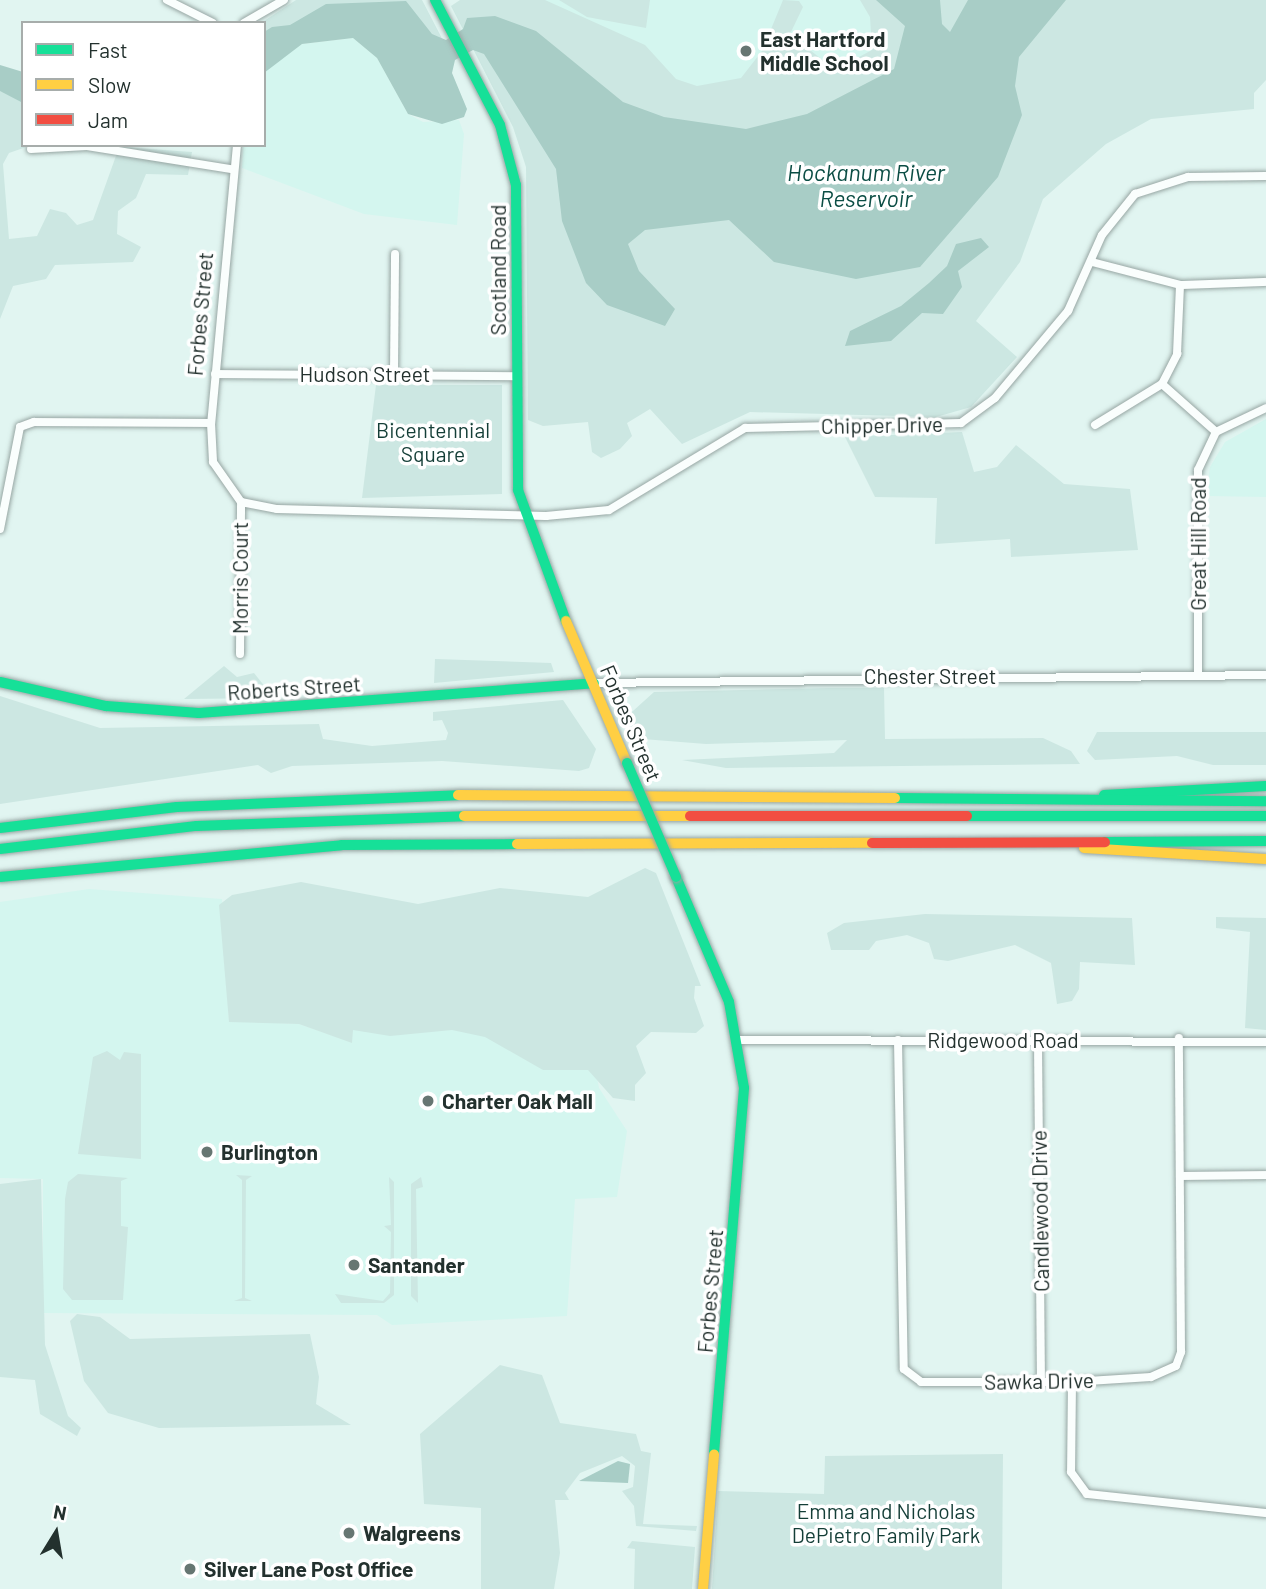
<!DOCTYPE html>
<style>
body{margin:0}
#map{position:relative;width:1266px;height:1589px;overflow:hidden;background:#e1f5f1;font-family:Barlow,sans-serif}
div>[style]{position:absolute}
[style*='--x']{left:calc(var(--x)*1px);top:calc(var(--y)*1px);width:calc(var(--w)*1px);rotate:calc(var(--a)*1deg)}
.built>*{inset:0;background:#d4f6ef}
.green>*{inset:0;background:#cce7e2}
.water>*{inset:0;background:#a8cdc6}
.roads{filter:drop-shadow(0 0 2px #97a6a3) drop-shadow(0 0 2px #97a6a3)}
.street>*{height:8px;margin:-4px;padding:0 4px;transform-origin:4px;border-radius:4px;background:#fafefd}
.fast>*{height:10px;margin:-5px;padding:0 5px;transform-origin:5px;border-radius:5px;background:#16e098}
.slow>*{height:10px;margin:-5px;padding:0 5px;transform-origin:5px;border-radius:5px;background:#ffcf43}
.jam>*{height:10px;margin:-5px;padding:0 5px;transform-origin:5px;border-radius:5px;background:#f24e42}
.bridges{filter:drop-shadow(0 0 2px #97a6a3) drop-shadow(0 0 2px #97a6a3)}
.fast-bridge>*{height:10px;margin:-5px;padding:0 5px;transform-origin:5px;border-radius:5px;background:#16e098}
.dots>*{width:19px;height:19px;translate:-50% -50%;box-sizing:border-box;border:4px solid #fff;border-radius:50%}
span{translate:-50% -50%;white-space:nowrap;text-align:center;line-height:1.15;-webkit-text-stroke:7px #fff;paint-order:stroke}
.poi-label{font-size:21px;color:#23312e;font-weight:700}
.left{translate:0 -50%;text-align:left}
.street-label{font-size:21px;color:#23312e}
.park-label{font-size:21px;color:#143e37}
.water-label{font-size:23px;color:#0b4d44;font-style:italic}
.legend{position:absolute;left:21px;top:21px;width:245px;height:126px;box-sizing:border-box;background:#fff;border:2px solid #a7adab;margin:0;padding:9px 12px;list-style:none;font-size:21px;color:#23312e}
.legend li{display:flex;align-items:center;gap:14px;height:35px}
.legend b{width:35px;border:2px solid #a7adab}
.north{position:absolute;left:21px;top:1498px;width:70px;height:70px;-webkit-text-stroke:5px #fff;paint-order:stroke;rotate:11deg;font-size:19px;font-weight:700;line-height:28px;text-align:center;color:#23312e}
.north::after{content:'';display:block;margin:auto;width:24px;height:32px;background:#23312e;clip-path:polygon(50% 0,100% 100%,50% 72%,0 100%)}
</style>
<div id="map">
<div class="built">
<i style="clip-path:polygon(519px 0,870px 0,882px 58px,715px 102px)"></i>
<i style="clip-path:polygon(353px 38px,377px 58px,408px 114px,423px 122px,459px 120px,464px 134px,457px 225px,364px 214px,242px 168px,243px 145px,264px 145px,264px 73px,272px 61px,302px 44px)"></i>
<i style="clip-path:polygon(1266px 419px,1266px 497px,1207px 496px,1210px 467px,1225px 442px)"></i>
<i style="clip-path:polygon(89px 889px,222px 899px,229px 1021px,299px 1024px,351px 1042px,353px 991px,588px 1031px,599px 1088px,627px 1131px,617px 1197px,575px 1199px,567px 1316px,392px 1325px,377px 1315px,43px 1313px,43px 1179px,0 1178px,0 902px)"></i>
</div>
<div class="green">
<i style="clip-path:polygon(296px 0,422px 0,448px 50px,372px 25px,264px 53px,261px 23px)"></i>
<i style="clip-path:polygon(460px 0,545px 0,645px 45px,676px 79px,697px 86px,741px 78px,762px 51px,783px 0,799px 1px,803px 7px,790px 34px,835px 70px,872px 50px,870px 17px,860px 0,1266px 0,1266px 80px,1254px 93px,1254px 109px,1151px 119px,1106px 144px,1043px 199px,1020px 262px,976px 321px,1017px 357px,971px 407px,936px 417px,750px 412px,682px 444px,650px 409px,627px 423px,632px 436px,620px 449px,601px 458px,592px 452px,588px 422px,543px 426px,528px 420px,526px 167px,513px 127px,451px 6px)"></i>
<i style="clip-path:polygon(559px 0,650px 0,646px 28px,587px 17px)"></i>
<i style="clip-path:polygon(0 78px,23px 88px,23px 145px,32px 145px,9px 153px,3px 164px,9px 239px,37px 236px,50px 209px,66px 213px,77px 225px,93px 220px,117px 153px,94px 145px,192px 152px,188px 175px,146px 174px,136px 198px,118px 211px,117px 234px,141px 247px,133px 262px,55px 265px,46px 279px,13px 286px,0 319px)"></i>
<i style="clip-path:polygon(376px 385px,502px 385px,502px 494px,362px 498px)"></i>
<i style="clip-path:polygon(962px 432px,974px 472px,997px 467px,1016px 445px,1064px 484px,1130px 489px,1138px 550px,1011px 557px,1010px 539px,935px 544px,937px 498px,875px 497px,845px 437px)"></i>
<i style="clip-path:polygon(435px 659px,551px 663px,554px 672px,434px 683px)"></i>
<i style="clip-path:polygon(224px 666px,237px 677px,254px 673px,274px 698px,184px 699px)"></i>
<i style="clip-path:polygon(830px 688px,884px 688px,885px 739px,1043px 738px,1071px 751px,1080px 764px,726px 768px,682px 760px,834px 753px,847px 740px,706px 744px,630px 738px,623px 720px,654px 692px)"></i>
<i style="clip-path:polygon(0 696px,100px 728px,319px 724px,323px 739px,372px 746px,446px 740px,448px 733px,442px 720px,433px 721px,433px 712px,563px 700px,596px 749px,589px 768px,579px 771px,442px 761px,292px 766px,271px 773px,258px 765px,0 804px)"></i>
<i style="clip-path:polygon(1097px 732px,1266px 732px,1266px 765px,1213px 765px,1177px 756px,1095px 760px,1087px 751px)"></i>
<i style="clip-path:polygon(645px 868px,656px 873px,701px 986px,695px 986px,694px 998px,704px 1026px,696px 1033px,651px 1032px,636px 1046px,646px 1073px,635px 1085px,635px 1101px,613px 1098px,588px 1070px,543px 1070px,485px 1037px,452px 1030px,390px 1036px,353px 1030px,352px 1043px,299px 1024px,229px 1022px,219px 905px,232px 895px,301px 882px,418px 904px,500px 888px,588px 897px)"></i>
<i style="clip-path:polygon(925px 914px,1132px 918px,1135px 965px,1080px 962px,1079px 989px,1072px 1001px,1057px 1004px,1051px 963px,1015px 945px,948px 961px,934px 959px,929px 943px,907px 935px,876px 941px,869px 950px,831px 950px,827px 933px,844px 923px)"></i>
<i style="clip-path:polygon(1216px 917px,1266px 918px,1266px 1030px,1245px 1028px,1250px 932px,1216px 928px)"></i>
<i style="clip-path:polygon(107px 1051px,120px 1060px,124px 1052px,141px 1054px,141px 1159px,78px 1154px,93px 1057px)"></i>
<i style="clip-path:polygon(78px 1174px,128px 1178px,121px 1181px,121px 1226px,128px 1227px,123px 1300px,72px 1300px,63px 1289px,65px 1199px,68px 1182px)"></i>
<i style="clip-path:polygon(236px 1175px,252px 1176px,246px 1180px,245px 1298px,252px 1301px,234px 1301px,242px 1298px,242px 1180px)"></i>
<i style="clip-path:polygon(389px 1177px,394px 1182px,394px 1295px,384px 1303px,341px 1303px,335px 1294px,383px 1301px,390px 1293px,391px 1232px,384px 1226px,391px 1225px)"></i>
<i style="clip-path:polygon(421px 1177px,423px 1187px,416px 1189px,418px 1303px,411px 1296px,411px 1184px)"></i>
<i style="clip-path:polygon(41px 1179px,45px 1345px,68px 1416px,81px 1428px,77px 1436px,40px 1414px,35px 1380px,0 1377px,0 1184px)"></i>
<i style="clip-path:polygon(77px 1314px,100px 1317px,130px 1339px,310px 1334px,319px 1377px,316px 1404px,351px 1425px,159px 1428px,108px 1413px,84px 1381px,70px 1321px)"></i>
<i style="clip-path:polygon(500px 1365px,542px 1375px,560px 1423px,636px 1434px,641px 1451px,651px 1453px,643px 1524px,697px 1526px,696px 1531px,636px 1526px,634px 1506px,622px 1491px,633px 1487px,635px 1466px,622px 1456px,580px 1473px,565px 1493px,569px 1500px,555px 1500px,560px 1553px,554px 1589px,481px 1589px,481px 1508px,424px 1504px,420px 1434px)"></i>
<i style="clip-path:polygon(1003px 1454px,1002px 1589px,712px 1589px,718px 1491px,824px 1494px,825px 1456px)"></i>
<i style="clip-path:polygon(632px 1541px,695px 1547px,692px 1589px,634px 1589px,635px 1549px,627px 1548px)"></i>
</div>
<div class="water">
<i style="clip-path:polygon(876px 0,940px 0,942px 24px,950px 32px,968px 0,1066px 0,1019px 57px,1015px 86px,1022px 115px,998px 177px,920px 267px,856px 279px,774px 262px,729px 220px,645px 230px,628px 244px,639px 271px,675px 309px,665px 326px,607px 305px,586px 283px,562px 221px,556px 169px,484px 54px,473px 50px,455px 60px,452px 73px,467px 109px,464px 117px,442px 124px,408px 114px,377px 58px,353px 38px,302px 44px,264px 73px,264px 32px,272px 27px,290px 25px,326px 4px,406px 1px,432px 34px,446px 40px,463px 29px,467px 18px,495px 16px,536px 31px,623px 102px,664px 117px,746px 129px,807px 114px,894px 69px,905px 26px)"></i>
<i style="clip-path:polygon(0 65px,23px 72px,23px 103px,0 91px)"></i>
<i style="clip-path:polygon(981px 238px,989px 247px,958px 271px,962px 287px,943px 314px,922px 313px,891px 341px,845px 346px,850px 331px,901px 306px,929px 283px,947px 266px,956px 244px)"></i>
<i style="clip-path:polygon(618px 1461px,630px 1464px,628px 1483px,579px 1481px)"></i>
</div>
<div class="roads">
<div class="street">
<i style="--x:167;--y:0;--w:51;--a:26.6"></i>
<i style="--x:244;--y:23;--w:46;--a:-29.9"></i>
<i style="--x:237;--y:145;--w:279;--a:95.3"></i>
<i style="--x:211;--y:423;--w:39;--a:87"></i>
<i style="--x:213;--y:462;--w:49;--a:55"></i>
<i style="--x:241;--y:502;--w:37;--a:11"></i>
<i style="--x:277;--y:509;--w:269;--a:1.5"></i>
<i style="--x:546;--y:516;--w:63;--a:-5.4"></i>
<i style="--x:609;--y:510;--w:159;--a:-31.1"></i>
<i style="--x:745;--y:428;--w:216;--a:-1.3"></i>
<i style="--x:961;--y:423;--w:42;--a:-36.3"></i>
<i style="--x:995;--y:398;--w:114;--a:-50"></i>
<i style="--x:1068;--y:311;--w:83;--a:-65.9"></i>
<i style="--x:1102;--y:235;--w:53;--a:-51.2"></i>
<i style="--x:1135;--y:194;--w:56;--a:-17.8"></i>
<i style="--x:1188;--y:177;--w:78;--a:-0.7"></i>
<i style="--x:31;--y:149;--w:56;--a:-3.1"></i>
<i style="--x:87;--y:146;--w:146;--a:9.1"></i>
<i style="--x:1092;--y:262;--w:91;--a:14.6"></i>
<i style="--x:1180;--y:285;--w:86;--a:-2"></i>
<i style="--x:215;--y:374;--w:301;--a:0.4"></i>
<i style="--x:394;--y:374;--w:120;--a:-89.5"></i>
<i style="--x:1162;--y:384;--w:72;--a:41.6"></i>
<i style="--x:1095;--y:425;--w:79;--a:-31.5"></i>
<i style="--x:1162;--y:384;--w:34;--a:-63"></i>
<i style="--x:1177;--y:354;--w:69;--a:-87.5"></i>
<i style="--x:0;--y:529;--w:104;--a:-78.9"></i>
<i style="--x:20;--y:427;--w:15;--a:-20"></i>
<i style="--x:34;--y:422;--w:177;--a:0.3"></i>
<i style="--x:240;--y:654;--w:152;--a:-89.6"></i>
<i style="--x:1198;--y:676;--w:206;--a:-90"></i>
<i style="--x:1198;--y:470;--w:42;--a:-64.7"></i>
<i style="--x:1216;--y:432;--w:55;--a:-25.6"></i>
<i style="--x:594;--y:683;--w:672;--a:-0.68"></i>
<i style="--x:740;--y:1040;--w:526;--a:0.22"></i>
<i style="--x:898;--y:1040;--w:329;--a:89"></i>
<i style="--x:904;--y:1369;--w:21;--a:37"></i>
<i style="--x:921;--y:1382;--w:151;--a:0"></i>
<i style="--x:1072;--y:1382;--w:79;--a:-3.6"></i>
<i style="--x:1151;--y:1377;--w:27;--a:-24"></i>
<i style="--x:1176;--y:1366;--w:15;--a:-70"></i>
<i style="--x:1181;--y:1352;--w:314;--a:-90.4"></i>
<i style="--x:1038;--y:1041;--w:341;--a:89.5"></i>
<i style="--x:1184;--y:1176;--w:82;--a:-0.7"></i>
<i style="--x:1072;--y:1382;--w:90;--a:90.6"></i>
<i style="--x:1071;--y:1472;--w:27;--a:54"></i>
<i style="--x:1087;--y:1494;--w:180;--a:6.1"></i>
</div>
<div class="fast">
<i style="--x:435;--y:0;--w:141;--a:62.5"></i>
<i style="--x:500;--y:125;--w:62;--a:75.1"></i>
<i style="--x:516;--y:185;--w:305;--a:89.6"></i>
<i style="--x:518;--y:490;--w:140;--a:69.9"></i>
<i style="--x:0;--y:682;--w:109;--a:12.8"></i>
<i style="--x:106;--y:706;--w:93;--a:4.3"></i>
<i style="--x:199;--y:713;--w:396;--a:-4.3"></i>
<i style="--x:1104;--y:795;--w:162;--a:-3.2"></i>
<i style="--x:895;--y:798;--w:371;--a:0.5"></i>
<i style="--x:967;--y:816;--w:299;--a:0"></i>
<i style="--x:0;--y:828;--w:178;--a:-6.8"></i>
<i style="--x:177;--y:807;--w:281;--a:-2.4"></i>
<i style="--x:1105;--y:842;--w:161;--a:-0.4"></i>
<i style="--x:0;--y:849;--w:198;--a:-6.7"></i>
<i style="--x:197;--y:826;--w:267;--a:-2.1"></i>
<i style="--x:0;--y:877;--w:343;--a:-5.3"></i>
<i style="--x:342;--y:845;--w:175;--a:-0.3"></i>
<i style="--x:676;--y:877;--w:136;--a:67"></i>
<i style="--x:729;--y:1002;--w:87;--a:80.1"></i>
<i style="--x:744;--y:1088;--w:367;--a:94.7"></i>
</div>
<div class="slow">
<i style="--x:566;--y:621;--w:155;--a:66.8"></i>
<i style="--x:458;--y:795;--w:437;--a:0.4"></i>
<i style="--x:464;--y:816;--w:226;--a:0"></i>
<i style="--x:517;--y:844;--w:355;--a:-0.2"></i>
<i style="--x:1084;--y:848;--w:182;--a:3.5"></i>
<i style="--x:703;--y:1589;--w:135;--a:-85.3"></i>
</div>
<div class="jam">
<i style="--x:690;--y:816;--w:277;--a:0"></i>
<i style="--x:872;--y:843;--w:233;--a:-0.2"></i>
</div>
</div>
<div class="bridges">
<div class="fast-bridge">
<i style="--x:627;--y:763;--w:124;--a:66.7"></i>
</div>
</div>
<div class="dots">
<i style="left:746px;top:51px;background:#667672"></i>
<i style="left:428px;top:1101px;background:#667672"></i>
<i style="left:207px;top:1152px;background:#667672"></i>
<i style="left:354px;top:1265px;background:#667672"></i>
<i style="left:349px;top:1533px;background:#667672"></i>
<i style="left:190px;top:1569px;background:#667672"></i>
</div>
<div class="poi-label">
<span class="left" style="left:760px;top:51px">East Hartford<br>Middle School</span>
<span class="left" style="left:442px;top:1101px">Charter Oak Mall</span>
<span class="left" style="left:221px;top:1152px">Burlington</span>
<span class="left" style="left:368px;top:1265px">Santander</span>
<span class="left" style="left:363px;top:1533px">Walgreens</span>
<span class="left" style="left:204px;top:1569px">Silver Lane Post Office</span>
</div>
<div class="street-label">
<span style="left:498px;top:270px;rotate:-90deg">Scotland Road</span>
<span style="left:200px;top:314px;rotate:-85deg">Forbes Street</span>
<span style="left:365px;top:374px">Hudson Street</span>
<span style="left:882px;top:425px;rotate:-1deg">Chipper Drive</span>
<span style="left:1198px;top:544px;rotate:-90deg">Great Hill Road</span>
<span style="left:240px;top:578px;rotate:-90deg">Morris Court</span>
<span style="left:930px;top:676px">Chester Street</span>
<span style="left:294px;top:688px;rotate:-4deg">Roberts Street</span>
<span style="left:631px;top:723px;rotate:67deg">Forbes Street</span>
<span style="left:1003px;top:1040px">Ridgewood Road</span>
<span style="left:1040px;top:1211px;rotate:-91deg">Candlewood Drive</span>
<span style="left:710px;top:1291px;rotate:-85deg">Forbes Street</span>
<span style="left:1039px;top:1381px;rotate:-1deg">Sawka Drive</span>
</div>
<div class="park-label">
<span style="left:433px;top:442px">Bicentennial<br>Square</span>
<span style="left:886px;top:1523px">Emma and Nicholas<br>DePietro Family Park</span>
</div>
<div class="water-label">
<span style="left:866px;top:185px">Hockanum River<br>Reservoir</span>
</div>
<ul class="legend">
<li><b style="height:9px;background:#16e098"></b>Fast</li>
<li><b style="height:9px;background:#ffcf43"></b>Slow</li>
<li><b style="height:9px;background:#f24e42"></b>Jam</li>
</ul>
<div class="north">N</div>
</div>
